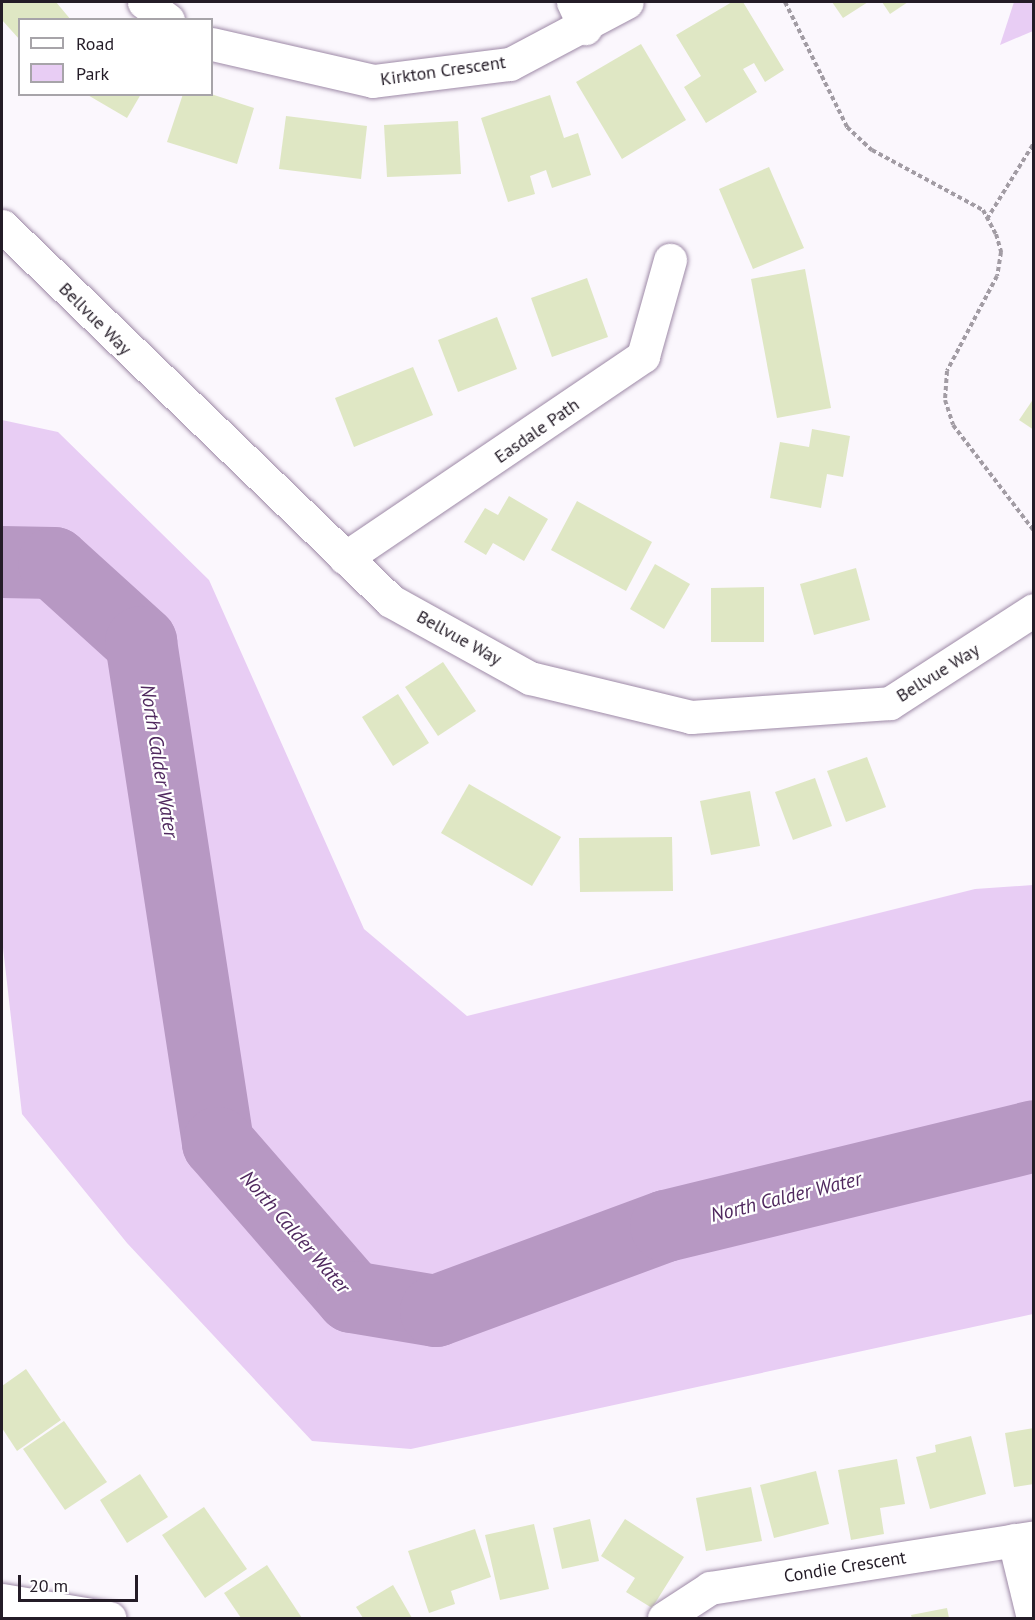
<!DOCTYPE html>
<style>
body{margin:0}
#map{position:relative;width:1035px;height:1620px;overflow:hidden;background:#fbf7fd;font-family:"PT Sans",sans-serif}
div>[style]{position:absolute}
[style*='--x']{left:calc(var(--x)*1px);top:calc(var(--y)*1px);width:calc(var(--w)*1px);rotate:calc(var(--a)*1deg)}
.green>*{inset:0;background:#e8cdf4}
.river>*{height:72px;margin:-36px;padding:0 36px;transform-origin:36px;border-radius:36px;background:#b798c3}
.building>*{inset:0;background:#dfe7c4}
.path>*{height:4px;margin-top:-2px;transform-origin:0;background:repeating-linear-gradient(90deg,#a29ca4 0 4.5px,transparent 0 7.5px)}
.roads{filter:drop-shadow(0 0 2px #9e8aa7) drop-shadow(0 0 2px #9e8aa7)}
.street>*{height:33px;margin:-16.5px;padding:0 16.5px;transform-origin:16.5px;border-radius:16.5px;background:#fff}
span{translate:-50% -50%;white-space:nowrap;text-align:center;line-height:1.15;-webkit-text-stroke:4.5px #fff;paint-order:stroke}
.street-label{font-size:18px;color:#241c27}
.water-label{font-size:20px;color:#50295f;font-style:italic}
.frame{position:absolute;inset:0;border:3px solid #241c27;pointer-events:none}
.legend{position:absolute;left:18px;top:18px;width:195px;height:78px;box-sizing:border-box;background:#fff;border:2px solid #a7a4a9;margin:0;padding:8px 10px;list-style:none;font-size:18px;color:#241c27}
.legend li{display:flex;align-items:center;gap:12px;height:30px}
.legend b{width:30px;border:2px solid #a7a4a9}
.scale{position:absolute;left:18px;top:1575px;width:120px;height:27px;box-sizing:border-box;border:3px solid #241c27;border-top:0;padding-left:8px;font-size:18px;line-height:21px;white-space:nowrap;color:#241c27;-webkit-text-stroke:4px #fff;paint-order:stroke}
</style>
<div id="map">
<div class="green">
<i style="clip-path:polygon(1014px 2px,1033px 2px,1033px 31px,1000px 45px)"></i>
<i style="clip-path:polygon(2px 420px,58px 432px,209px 580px,364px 929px,467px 1016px,975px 889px,1033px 885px,1033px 1314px,411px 1449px,312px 1441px,127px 1243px,22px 1114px,2px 939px)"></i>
</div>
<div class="river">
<i style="--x:2;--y:562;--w:52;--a:1.1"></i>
<i style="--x:54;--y:563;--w:118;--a:42.2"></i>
<i style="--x:141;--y:642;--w:507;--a:81.26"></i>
<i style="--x:218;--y:1143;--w:204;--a:49"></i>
<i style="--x:352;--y:1297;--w:85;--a:9.5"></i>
<i style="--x:436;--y:1311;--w:245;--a:-20.3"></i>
<i style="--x:666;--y:1226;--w:379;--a:-13.7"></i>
</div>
<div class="building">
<i style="clip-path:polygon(2px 2px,56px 2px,71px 20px,20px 20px,20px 40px,2px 20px)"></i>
<i style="clip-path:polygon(732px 2px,743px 2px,784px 70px,765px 82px,754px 63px,743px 69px,757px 92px,706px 123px,684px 87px,701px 76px,676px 35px)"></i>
<i style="clip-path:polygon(832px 2px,868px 2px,843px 18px)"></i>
<i style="clip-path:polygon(882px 2px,908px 2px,890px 14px)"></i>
<i style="clip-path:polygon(641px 44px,686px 120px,622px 159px,576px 82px)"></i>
<i style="clip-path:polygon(86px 94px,141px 94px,127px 118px)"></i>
<i style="clip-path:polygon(183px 94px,211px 94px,254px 108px,237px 164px,167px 142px)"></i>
<i style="clip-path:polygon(550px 95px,564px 138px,578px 133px,591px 175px,552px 188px,546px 170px,530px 176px,535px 194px,508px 202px,481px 118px)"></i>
<i style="clip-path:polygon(286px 116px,367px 126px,361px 179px,279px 169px)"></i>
<i style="clip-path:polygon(458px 121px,461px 174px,387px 177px,384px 125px)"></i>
<i style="clip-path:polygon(769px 167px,804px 248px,753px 269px,719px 189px)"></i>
<i style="clip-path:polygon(805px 269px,831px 408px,777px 418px,751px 279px)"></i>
<i style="clip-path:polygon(587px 278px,608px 337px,552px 357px,531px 298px)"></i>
<i style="clip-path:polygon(497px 317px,517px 369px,458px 392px,438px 340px)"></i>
<i style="clip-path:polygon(413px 367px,433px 415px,354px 447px,335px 398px)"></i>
<i style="clip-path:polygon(1034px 398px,1034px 430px,1019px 420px)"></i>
<i style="clip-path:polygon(812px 429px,850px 436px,843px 477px,827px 474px,821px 508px,770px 498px,780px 442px,809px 447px)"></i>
<i style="clip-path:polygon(509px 496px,548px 519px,524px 561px,493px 543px,486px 555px,464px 542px,485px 508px,498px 515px)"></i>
<i style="clip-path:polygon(577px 501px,652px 542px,626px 591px,551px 550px)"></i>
<i style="clip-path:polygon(655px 564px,690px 584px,664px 629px,630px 609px)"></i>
<i style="clip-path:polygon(856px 568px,870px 620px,814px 635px,800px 584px)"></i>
<i style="clip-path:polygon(764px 587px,764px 642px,711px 642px,711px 588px)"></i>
<i style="clip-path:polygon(443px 662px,476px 711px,438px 736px,405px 687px)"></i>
<i style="clip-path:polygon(398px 694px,429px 743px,393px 766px,362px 717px)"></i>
<i style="clip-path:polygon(867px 757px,886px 807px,846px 822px,827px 771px)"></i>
<i style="clip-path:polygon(815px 778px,832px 826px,793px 840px,775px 792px)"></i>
<i style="clip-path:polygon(469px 784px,561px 837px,532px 886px,441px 833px)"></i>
<i style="clip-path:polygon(750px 791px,760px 846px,711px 855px,700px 801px)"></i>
<i style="clip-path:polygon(672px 837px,673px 891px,580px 892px,579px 838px)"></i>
<i style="clip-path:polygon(26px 1369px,61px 1420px,17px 1451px,2px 1428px,2px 1386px)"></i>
<i style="clip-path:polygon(64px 1421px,107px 1482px,65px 1510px,23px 1449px)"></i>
<i style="clip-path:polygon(1034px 1428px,1034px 1484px,1014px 1487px,1005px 1433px)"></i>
<i style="clip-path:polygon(971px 1436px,986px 1494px,930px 1509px,916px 1457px,936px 1452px,935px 1445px)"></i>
<i style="clip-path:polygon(897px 1459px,905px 1504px,880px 1508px,884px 1534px,851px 1540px,838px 1470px)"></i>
<i style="clip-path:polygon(816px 1471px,829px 1524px,774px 1538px,760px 1485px)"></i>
<i style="clip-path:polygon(140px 1474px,168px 1517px,127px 1543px,100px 1500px)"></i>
<i style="clip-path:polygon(751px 1487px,762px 1541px,706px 1551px,696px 1498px)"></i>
<i style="clip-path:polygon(204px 1507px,247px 1569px,205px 1598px,162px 1535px)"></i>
<i style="clip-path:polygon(590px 1519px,599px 1561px,562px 1569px,553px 1528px)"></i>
<i style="clip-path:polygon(625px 1519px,684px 1557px,652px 1608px,626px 1592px,635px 1578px,601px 1556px)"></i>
<i style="clip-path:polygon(534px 1524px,549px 1589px,500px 1600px,485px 1535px)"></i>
<i style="clip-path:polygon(475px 1529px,491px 1577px,451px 1591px,455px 1604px,429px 1613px,408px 1551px)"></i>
<i style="clip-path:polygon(267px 1565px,302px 1618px,241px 1618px,224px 1593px)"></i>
<i style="clip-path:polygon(393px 1585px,412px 1618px,363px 1618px,356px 1607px)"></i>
<i style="clip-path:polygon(947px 1608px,949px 1618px,912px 1618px,911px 1615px)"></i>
</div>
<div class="path">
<i style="--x:785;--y:2;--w:140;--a:63.6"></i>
<i style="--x:847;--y:127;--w:34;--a:43"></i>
<i style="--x:872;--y:150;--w:126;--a:28.4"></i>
<i style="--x:983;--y:210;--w:27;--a:62"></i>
<i style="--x:996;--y:234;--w:19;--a:74"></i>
<i style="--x:1001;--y:252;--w:24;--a:99"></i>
<i style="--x:997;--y:276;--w:107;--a:117.8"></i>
<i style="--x:947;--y:371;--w:29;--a:94"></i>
<i style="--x:945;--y:400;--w:26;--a:72"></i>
<i style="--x:953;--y:425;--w:133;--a:52.6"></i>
<i style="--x:987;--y:219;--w:89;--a:-58.3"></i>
</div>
<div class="roads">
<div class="street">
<i style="--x:144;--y:2;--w:30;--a:37"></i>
<i style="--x:573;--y:2;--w:29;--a:65"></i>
<i style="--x:212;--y:44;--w:165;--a:12.9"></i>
<i style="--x:373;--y:81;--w:138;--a:-7.1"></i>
<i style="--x:510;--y:64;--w:132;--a:-27.9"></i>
<i style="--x:2;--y:226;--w:540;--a:43.95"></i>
<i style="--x:391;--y:601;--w:159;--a:29"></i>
<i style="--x:530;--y:678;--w:166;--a:13.6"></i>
<i style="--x:691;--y:717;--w:199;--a:-4"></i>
<i style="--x:890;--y:703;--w:171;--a:-32.9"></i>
<i style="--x:345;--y:558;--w:360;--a:-34.1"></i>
<i style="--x:643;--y:356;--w:100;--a:-74.3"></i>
<i style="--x:1014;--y:1540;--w:80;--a:76.3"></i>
<i style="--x:2;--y:1600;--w:109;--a:9.5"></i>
<i style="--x:664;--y:1618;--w:55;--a:-33.1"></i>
<i style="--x:710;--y:1588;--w:328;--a:-8.9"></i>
</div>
</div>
<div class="street-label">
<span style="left:443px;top:71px;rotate:-8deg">Kirkton Crescent</span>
<span style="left:95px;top:319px;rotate:45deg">Bellvue Way</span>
<span style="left:537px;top:431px;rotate:-35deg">Easdale Path</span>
<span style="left:459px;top:638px;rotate:29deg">Bellvue Way</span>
<span style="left:938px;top:673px;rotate:-32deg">Bellvue Way</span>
<span style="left:845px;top:1567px;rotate:-9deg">Condie Crescent</span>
</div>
<div class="water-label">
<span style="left:159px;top:761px;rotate:81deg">North Calder Water</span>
<span style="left:786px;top:1197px;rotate:-14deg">North Calder Water</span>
<span style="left:295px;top:1232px;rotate:49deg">North Calder Water</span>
</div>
<div class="frame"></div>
<ul class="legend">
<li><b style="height:8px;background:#fff"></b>Road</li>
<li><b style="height:16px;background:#e8cdf4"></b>Park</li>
</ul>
<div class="scale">20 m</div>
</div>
